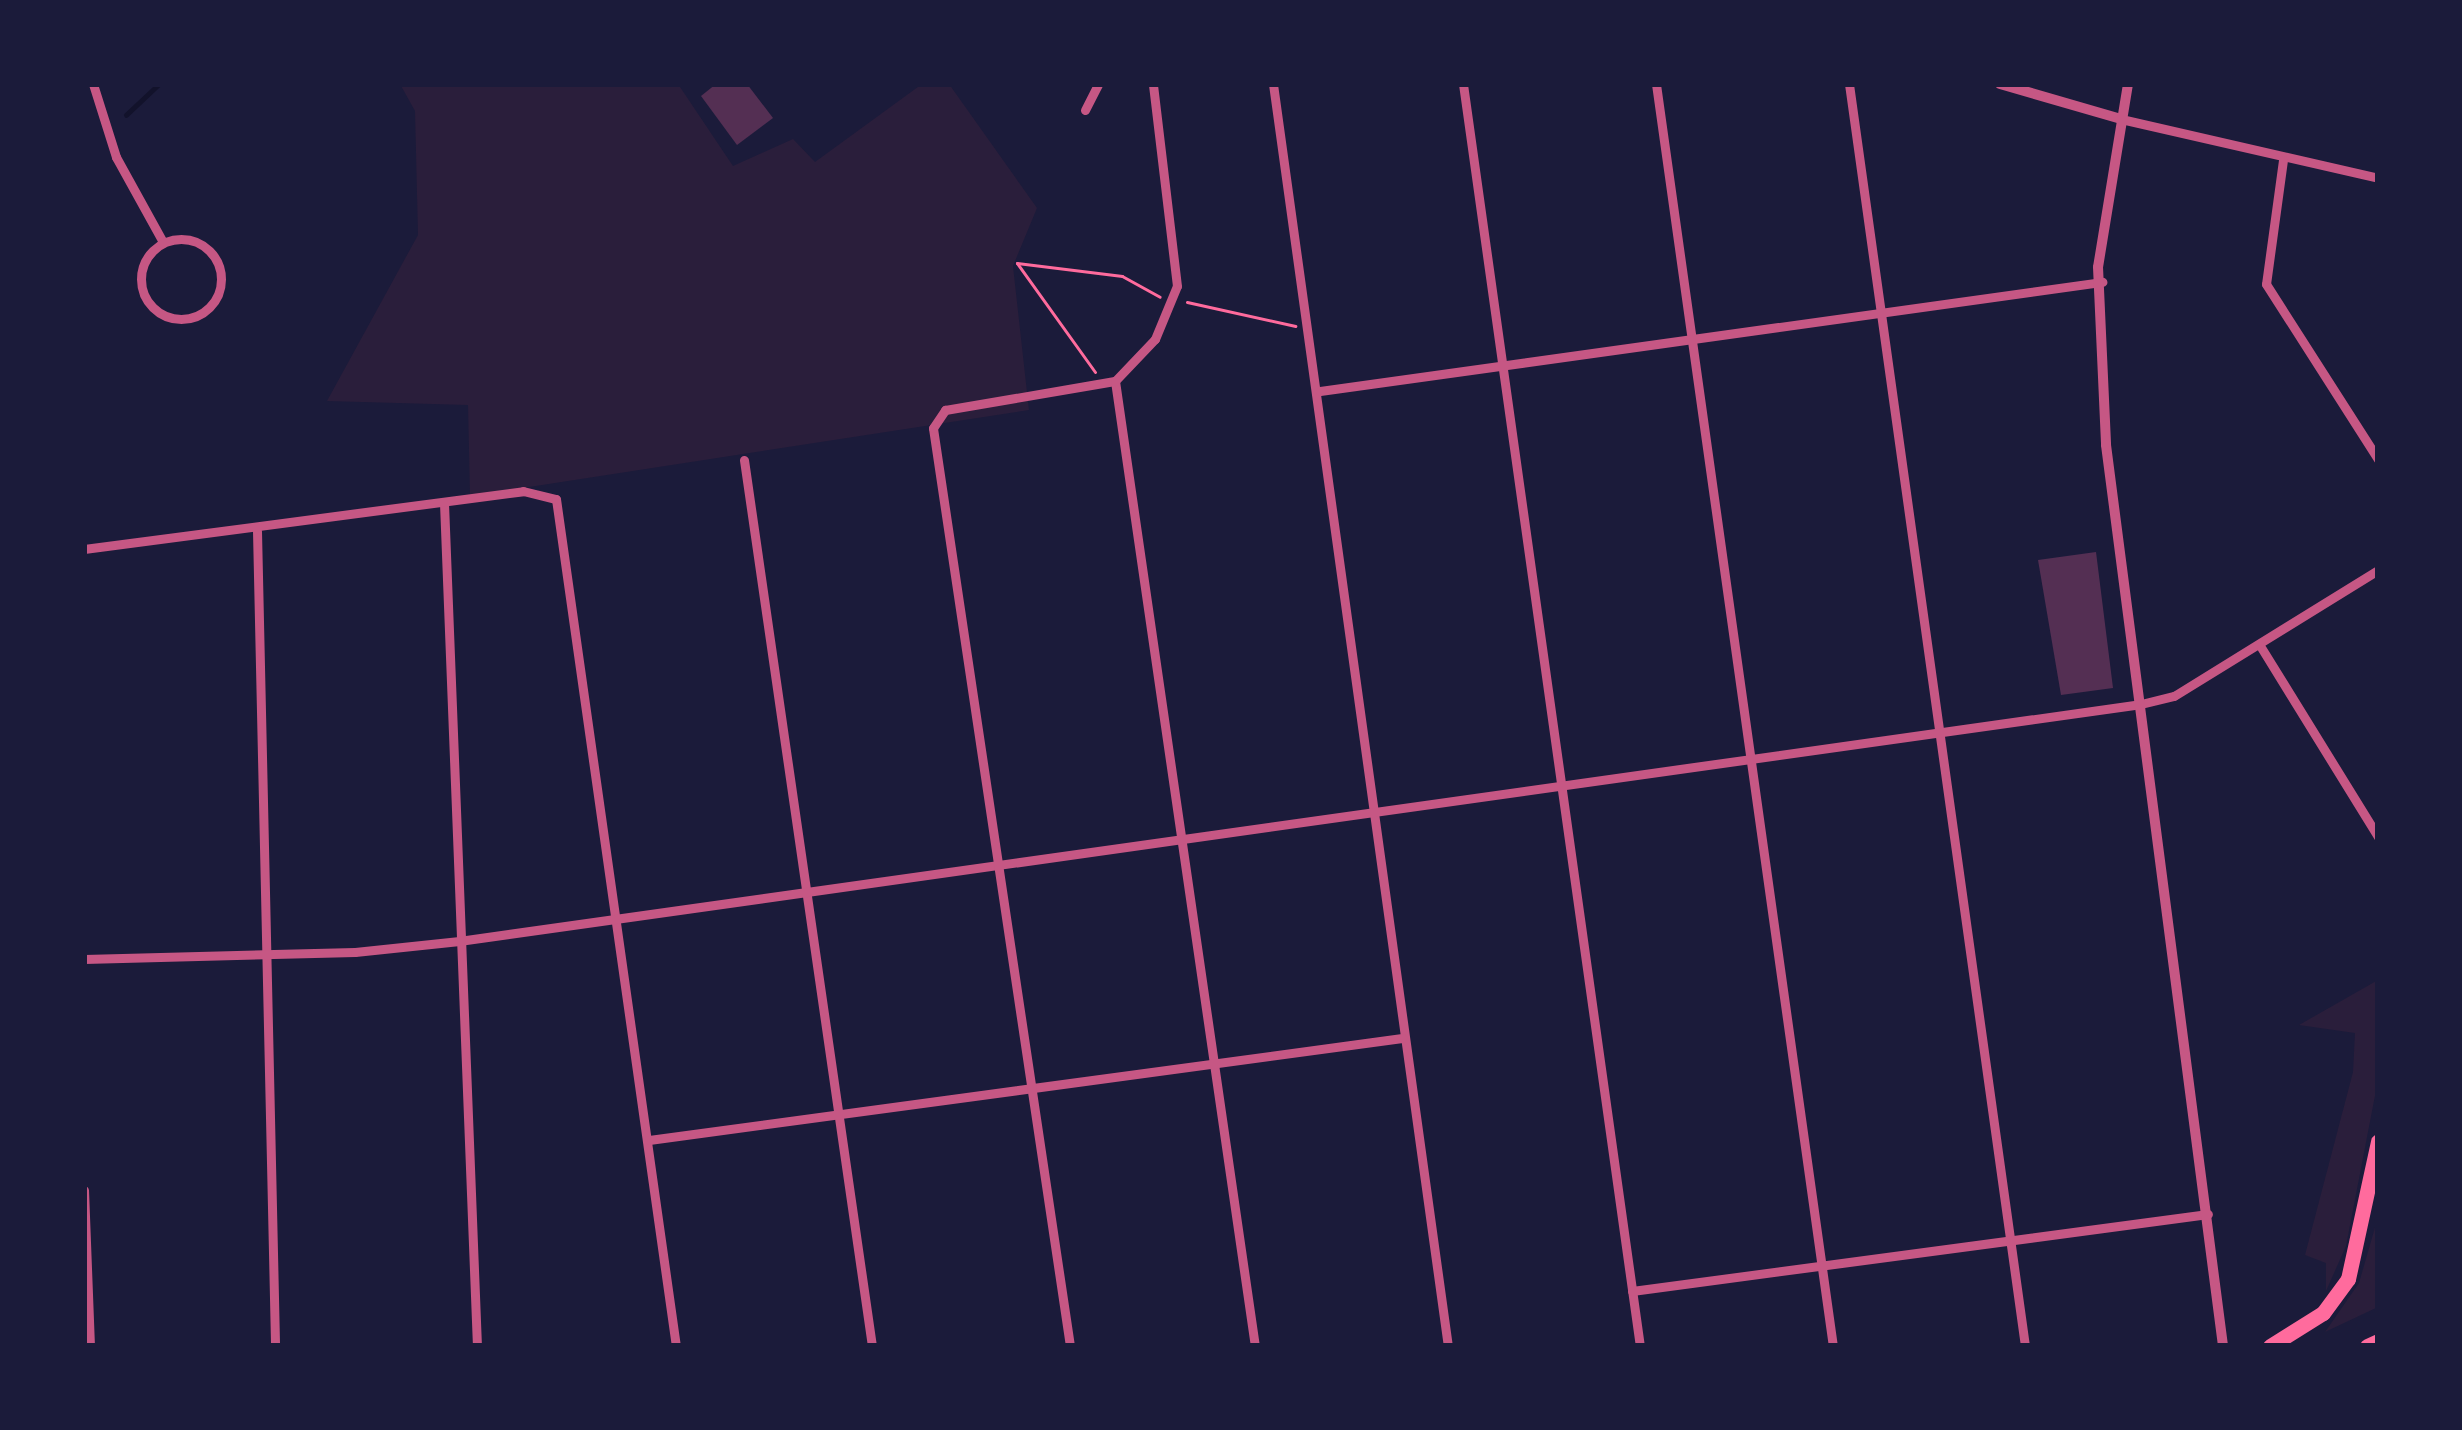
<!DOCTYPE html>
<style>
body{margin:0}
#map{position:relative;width:2462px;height:1430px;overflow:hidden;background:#1b1b3a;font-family:Lato,sans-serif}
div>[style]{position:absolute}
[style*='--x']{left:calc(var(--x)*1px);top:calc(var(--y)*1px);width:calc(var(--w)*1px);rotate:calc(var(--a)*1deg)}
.green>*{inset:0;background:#2a1e3b}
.stream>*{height:4.5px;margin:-2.25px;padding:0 2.25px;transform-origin:2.25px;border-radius:2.25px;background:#12122b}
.building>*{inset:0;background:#542f53}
.path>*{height:3px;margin:-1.5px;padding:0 1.5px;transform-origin:1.5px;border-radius:1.5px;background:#ff6b9d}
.minor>*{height:9px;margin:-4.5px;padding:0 4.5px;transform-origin:4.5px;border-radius:4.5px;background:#c65784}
.minor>.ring{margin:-4.5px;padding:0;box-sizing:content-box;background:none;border:9px solid #c65784;border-radius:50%}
.tertiary>*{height:10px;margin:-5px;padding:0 5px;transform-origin:5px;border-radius:5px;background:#c65784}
.motorway>*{height:15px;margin:-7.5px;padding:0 7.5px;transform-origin:7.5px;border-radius:7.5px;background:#ff6b9d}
span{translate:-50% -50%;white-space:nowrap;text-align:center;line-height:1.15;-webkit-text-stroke:12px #1b1b3a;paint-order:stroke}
.frame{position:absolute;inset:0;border:87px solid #1b1b3a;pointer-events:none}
</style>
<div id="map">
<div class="green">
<i style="clip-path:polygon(400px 84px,678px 84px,733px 166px,793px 139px,815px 162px,922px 84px,949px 84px,1037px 208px,1013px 266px,1029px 410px,470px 496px,468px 405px,327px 401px,418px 235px,415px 111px)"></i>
<i style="clip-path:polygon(2378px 980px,2378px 1080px,2346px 1246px,2326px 1291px,2326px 1263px,2305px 1255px,2353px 1072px,2355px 1033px,2299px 1025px)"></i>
<i style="clip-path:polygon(2378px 1217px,2378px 1307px,2325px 1332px,2359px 1283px)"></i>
</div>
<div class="stream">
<i style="--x:126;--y:115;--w:45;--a:-43.2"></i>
</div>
<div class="building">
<i style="clip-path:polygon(716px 84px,747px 84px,773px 118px,737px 145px,701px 96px)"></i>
<i style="clip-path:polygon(2096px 552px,2113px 688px,2061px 695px,2038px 560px)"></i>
</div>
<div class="path">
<i style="--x:1187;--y:302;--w:111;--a:12.5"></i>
<i style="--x:1095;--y:372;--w:134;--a:-125.6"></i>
<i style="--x:1017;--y:263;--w:106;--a:7.1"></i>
<i style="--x:1122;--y:276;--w:43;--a:28.9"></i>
</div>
<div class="minor">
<i style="--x:93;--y:84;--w:77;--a:72.5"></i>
<i style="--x:116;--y:157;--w:97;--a:61.1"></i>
<i style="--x:1273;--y:84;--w:1274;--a:82.11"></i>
<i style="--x:1463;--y:84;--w:1274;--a:82.02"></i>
<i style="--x:1656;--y:84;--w:1274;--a:82.02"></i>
<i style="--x:1849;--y:84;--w:1274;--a:82.06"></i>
<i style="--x:1085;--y:110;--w:29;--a:-63"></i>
<i style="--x:2121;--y:119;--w:264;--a:12.9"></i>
<i style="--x:2283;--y:160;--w:125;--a:97.8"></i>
<i style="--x:2266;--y:284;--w:208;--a:57.4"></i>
<i class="ring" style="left:141px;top:239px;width:71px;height:71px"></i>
<i style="--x:1115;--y:381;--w:975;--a:81.75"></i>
<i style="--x:1320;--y:391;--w:790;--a:-7.94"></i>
<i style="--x:744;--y:460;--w:895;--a:81.78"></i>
<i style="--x:444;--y:503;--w:844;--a:87.76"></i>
<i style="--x:257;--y:531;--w:815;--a:88.73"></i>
<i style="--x:84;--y:549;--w:443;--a:-7.5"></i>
<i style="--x:523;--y:491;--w:34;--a:14"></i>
<i style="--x:556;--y:499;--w:855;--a:81.94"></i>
<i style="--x:2259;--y:644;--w:227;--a:58.3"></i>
<i style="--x:84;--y:959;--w:271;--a:-1.5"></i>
<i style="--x:355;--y:952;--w:105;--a:-6"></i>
<i style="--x:459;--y:941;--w:1699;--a:-8.02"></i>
<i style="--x:2141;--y:704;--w:34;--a:-14"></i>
<i style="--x:2174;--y:696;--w:240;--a:-31.7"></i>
<i style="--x:649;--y:1140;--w:760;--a:-7.71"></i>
<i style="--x:84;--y:1190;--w:156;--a:87.8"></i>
<i style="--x:1632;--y:1291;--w:581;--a:-7.61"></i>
<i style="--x:1070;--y:1346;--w:928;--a:-98.49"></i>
<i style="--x:933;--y:428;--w:22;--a:-56"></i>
<i style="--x:945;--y:410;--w:172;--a:-9.7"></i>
<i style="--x:1115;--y:381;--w:58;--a:-46.4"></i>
<i style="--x:1155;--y:339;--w:57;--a:-67.5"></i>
<i style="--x:1177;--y:286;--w:203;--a:-96.8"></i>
</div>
<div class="tertiary">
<i style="--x:2000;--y:84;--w:126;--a:16.1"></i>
<i style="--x:2128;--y:84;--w:185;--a:99.3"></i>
<i style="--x:2098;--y:267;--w:178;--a:87.4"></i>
<i style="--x:2106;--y:445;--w:909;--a:82.6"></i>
</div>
<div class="motorway">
<i style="--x:2270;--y:1346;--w:62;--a:-31.9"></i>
<i style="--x:2323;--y:1313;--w:42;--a:-53.7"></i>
<i style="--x:2348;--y:1279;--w:141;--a:-77.7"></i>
<i style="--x:2367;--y:1346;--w:12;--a:-24"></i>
</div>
<div class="frame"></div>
</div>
